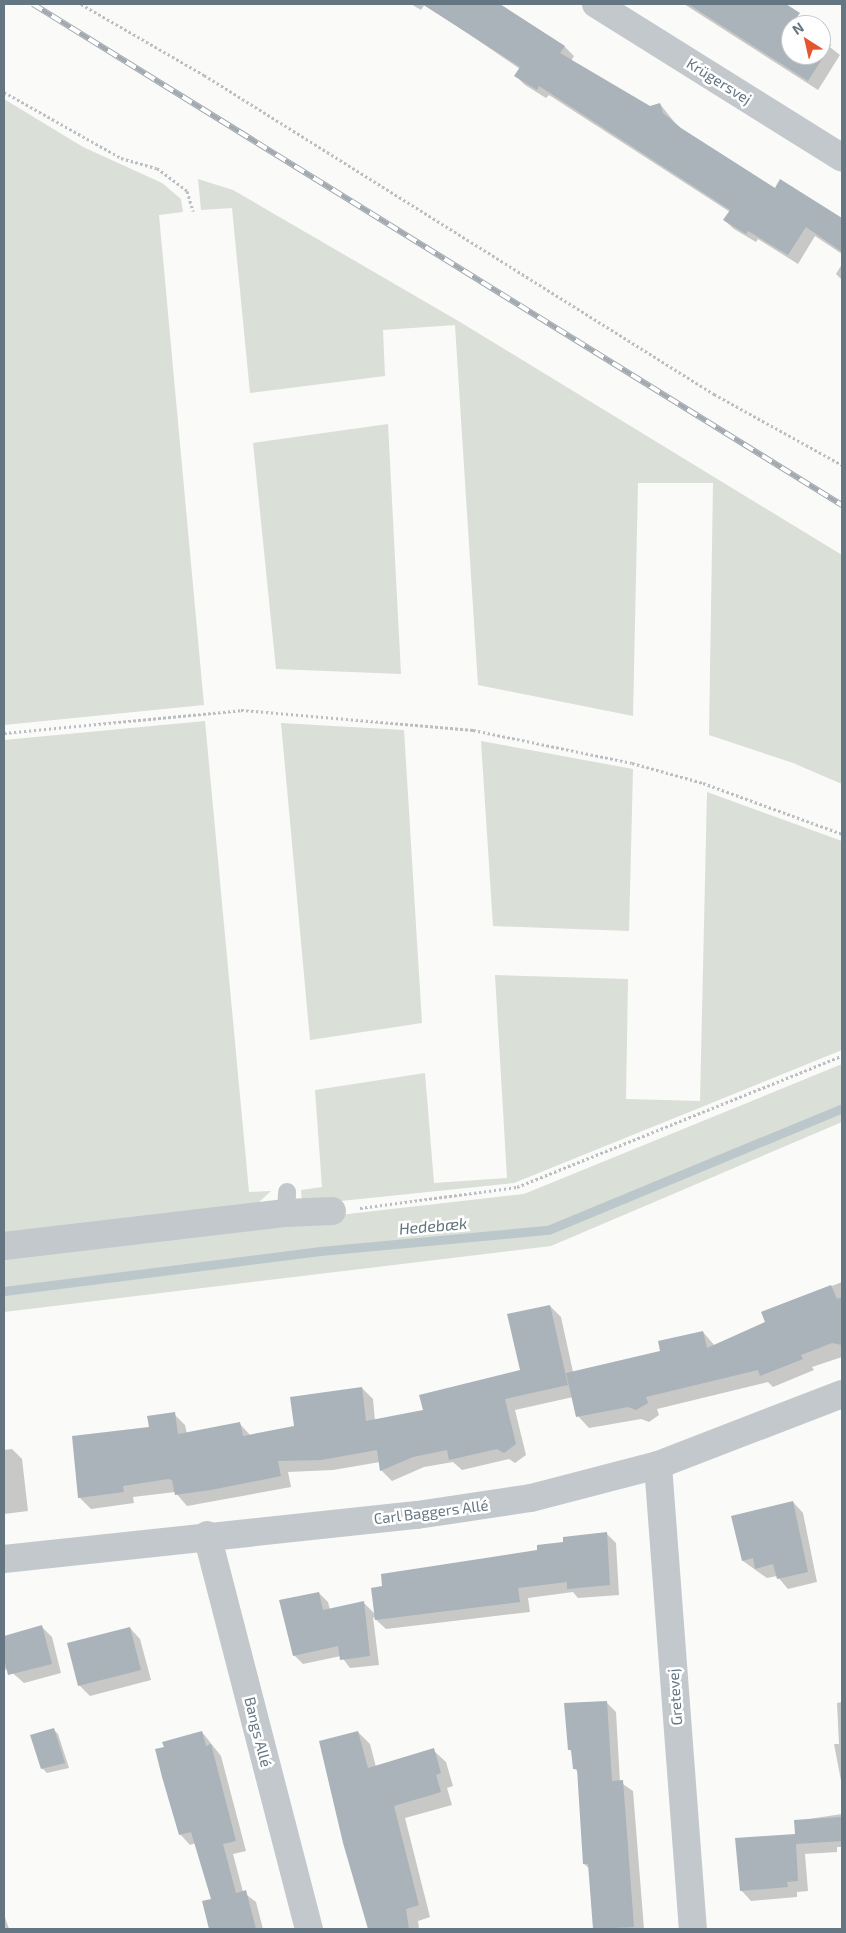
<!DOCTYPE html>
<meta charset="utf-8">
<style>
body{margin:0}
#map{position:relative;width:846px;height:1933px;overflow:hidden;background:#fafaf8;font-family:"Exo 2",sans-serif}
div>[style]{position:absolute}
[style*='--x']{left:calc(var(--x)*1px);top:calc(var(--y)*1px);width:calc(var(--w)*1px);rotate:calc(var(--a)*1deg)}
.green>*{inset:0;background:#dadfd7}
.shadow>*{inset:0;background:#0003}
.stream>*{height:9px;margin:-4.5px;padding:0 4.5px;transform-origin:4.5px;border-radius:4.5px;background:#bbc7cb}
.building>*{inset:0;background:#aab3b9}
.path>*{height:3px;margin-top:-1.5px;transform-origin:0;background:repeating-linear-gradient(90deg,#bbbfc2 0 2.5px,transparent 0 5px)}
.service>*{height:18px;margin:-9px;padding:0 9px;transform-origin:9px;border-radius:9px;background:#c3c8cc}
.minor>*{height:28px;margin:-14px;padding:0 14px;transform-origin:14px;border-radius:14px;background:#c3c8cc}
.rail>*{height:5.5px;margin-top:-2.75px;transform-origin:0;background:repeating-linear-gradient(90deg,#fff 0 11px,#a2aab0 0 22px);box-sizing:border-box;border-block:1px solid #a2aab0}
span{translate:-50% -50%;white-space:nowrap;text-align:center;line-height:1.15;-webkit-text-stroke:5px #fff;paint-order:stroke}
.street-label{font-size:15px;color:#657683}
.water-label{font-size:16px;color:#60757c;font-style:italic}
.frame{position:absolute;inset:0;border:5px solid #657683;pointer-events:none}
.north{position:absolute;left:781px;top:15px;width:50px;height:50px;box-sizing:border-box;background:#fff;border:1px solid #c1c8cd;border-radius:50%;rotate:325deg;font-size:14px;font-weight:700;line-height:20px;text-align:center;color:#657683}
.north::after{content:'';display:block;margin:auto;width:18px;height:22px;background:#e4572e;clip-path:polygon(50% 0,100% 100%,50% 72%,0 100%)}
</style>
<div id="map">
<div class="green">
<i style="clip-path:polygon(4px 99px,83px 147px,162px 183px,181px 199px,183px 212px,159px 215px,204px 705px,4px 725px)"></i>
<i style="clip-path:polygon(198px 179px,233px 190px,460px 322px,842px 555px,842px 784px,793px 763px,709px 735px,713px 483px,638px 483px,633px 716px,478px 685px,455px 325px,383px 330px,385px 376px,250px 393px,232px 208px,201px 210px)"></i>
<i style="clip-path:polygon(388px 424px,401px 674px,276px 669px,253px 443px)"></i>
<i style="clip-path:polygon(205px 721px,249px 1192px,271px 1191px,257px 1204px,4px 1236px,4px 740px)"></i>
<i style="clip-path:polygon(281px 723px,404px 730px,422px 1023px,310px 1040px)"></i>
<i style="clip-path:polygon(481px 741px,633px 769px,629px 931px,493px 926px)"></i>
<i style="clip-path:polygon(707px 792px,842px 841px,842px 1050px,514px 1183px,302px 1205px,301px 1190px,322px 1187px,315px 1090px,425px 1073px,434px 1183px,507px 1178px,495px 975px,628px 979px,626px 1099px,700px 1101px)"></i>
<i style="clip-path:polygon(842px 1064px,842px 1122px,551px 1246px,4px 1312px,4px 1253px,524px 1194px)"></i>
</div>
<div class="shadow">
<i style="clip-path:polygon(411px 4px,497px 4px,564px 46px,574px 56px,571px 61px,649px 108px,660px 104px,680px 129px,775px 189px,781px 181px,842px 220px,842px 254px,815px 236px,798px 264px,758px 239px,756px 242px,734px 229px,724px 220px,730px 212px,549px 95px,546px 98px,525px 85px,516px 76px,520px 69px,425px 4px,421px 10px)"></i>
<i style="clip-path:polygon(684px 4px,758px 4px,798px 25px,791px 25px,791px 55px,821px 55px,821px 40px,840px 55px,818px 90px)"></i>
<i style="clip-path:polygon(842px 264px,842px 280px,836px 274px)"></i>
<i style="clip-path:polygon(842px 1282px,842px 1357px,812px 1367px,814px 1370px,773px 1387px,768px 1382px,657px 1409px,659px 1415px,649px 1422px,641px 1419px,589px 1428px,578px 1416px,573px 1397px,515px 1410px,526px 1455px,515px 1463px,509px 1459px,462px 1470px,453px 1462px,424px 1467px,392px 1481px,381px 1470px,380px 1462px,333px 1470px,288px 1472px,291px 1487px,187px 1506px,175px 1492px,133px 1497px,134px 1503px,91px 1509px,80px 1498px,150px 1428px,174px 1414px,185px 1425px,187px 1434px,239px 1423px,251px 1436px,295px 1427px,362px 1388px,373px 1399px,375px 1421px,425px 1411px,522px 1371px,550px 1306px,561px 1317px,573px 1372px,662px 1352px,703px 1332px,715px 1346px,767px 1323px,763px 1313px)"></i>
<i style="clip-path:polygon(12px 1449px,22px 1459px,28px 1511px,4px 1514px,4px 1450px)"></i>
<i style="clip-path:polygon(793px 1502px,803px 1513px,817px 1582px,788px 1589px,777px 1576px,767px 1578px,743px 1561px)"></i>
<i style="clip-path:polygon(607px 1534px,616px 1543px,619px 1595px,578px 1598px,573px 1592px,528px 1598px,530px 1612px,386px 1629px,373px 1617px,379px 1665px,350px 1668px,341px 1656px,303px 1664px,294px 1655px,319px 1593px,328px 1602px,330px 1610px,364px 1603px,375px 1614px,539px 1551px)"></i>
<i style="clip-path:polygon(42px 1627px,52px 1637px,61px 1673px,24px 1683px,8px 1669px,4px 1670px,4px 1637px)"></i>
<i style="clip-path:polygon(130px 1628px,140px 1639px,151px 1680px,90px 1696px,79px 1685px)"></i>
<i style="clip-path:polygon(606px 1702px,616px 1712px,620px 1782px,633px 1791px,644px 1929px,594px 1929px,590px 1869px,584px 1864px,579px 1773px,574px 1768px,573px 1753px,569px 1749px)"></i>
<i style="clip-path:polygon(842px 1702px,842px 1786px,834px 1744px,839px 1744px,837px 1703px)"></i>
<i style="clip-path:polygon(53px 1729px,58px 1734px,69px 1768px,47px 1773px,42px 1768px)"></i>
<i style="clip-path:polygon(202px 1732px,221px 1756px,246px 1851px,233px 1854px,243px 1892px,256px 1902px,263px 1929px,210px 1929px,204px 1902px,212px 1900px,196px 1843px,190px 1845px,180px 1834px)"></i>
<i style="clip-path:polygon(358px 1732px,370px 1744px,376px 1767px,433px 1750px,446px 1762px,453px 1786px,447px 1788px,452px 1805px,405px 1818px,430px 1917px,418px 1921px,419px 1929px,369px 1929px,321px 1742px)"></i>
<i style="clip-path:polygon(842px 1814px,842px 1847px,837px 1847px,837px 1852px,805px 1854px,808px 1891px,797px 1892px,797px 1897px,751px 1901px,741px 1890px,796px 1835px,795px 1821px)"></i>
<i style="clip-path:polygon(4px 1914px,9px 1929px,4px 1929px)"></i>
</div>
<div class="stream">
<i style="--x:4;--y:1291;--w:319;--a:-7.2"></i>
<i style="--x:320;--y:1251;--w:229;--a:-5.3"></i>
<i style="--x:548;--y:1230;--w:318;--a:-22.5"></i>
</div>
<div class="building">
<i style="clip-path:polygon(422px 4px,500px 4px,565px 46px,560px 53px,650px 106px,660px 103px,663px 113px,681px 128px,775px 188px,780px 179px,842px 218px,842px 252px,806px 227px,788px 255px,748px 231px,746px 234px,723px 220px,730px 210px,539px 86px,537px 90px,514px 76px,520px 67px)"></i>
<i style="clip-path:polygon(688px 4px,786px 4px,800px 13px,794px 21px,800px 25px,791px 25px,791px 55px,821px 55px,821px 38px,831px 45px,808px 81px)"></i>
<i style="clip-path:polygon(831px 1285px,837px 1299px,842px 1297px,842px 1345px,832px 1343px,801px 1355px,803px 1359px,760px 1376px,758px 1370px,646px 1397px,648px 1403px,636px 1410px,628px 1407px,576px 1417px,566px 1373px,660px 1351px,658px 1341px,703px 1331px,707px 1348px,765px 1322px,761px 1312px)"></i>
<i style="clip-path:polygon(550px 1305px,568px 1385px,505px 1399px,516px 1444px,504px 1453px,497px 1449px,449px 1460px,447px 1450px,413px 1457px,380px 1471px,377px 1450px,321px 1460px,278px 1461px,281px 1476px,211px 1490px,175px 1495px,172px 1480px,168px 1479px,123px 1486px,124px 1492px,78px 1498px,72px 1436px,149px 1427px,147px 1416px,175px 1412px,178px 1434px,240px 1422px,243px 1436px,294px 1426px,290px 1397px,362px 1387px,366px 1421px,423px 1410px,419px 1395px,520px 1370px,507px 1314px)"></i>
<i style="clip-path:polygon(793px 1501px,808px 1572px,777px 1579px,773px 1564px,755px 1569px,753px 1558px,742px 1561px,731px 1516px)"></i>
<i style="clip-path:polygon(607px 1532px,610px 1585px,567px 1589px,567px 1582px,518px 1588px,520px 1602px,375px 1620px,371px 1588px,382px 1586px,381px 1574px,537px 1550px,537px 1545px,563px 1542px,563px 1537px)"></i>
<i style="clip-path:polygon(319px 1592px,323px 1610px,364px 1601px,370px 1656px,340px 1660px,338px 1646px,293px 1656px,279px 1600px)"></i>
<i style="clip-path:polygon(42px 1625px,52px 1664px,8px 1675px,4px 1659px,4px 1636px)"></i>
<i style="clip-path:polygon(130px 1627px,141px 1670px,78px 1686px,67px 1643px)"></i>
<i style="clip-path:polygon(607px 1701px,612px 1781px,623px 1780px,634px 1927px,593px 1929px,588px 1864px,583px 1864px,577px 1769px,573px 1769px,571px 1750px,568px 1750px,564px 1703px)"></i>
<i style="clip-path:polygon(54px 1728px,65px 1763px,41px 1769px,30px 1735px)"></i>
<i style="clip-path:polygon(202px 1731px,206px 1746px,211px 1744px,236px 1841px,223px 1844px,236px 1893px,246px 1890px,256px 1929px,209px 1929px,202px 1901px,211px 1899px,191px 1832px,179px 1835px,162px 1777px,155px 1749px,164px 1747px,162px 1742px)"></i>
<i style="clip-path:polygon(358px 1731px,368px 1768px,434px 1748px,441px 1773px,436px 1775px,441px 1792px,394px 1806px,419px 1905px,406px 1909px,409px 1929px,368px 1929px,343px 1843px,319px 1741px)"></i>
<i style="clip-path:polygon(842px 1817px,842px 1841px,796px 1844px,798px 1881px,787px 1882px,788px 1887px,740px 1891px,735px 1838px,795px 1834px,794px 1820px)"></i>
</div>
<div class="path">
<i style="--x:81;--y:4;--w:142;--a:30"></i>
<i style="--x:204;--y:75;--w:602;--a:32.03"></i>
<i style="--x:714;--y:394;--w:146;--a:29"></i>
<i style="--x:4;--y:92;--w:134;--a:29.4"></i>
<i style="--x:121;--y:158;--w:37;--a:16"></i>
<i style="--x:157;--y:168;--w:38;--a:37"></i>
<i style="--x:187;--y:191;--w:21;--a:73"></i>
<i style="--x:4;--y:733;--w:238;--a:-5.5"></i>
<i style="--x:241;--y:710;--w:233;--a:4.9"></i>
<i style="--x:473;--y:730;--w:162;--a:11.7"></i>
<i style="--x:632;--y:763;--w:74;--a:15.7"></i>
<i style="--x:703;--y:783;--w:148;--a:20.1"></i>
<i style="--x:360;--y:1208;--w:158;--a:-7.6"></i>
<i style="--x:517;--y:1187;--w:350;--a:-22"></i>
</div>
<div class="service">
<i style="--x:286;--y:1213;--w:21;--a:-87"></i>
</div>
<div class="minor">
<i style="--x:596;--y:4;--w:290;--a:32"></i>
<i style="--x:4;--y:1246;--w:284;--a:-6.7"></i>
<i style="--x:286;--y:1213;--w:46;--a:-2.5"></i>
<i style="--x:658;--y:1465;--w:465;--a:85.7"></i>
<i style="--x:207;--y:1535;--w:407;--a:75.5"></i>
<i style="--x:4;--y:1559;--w:415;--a:-6.1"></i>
<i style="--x:417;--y:1515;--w:115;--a:-8.5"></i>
<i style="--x:531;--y:1498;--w:131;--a:-14.6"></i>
<i style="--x:658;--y:1465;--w:197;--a:-21.1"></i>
</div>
<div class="rail">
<i style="--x:33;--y:4;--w:952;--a:31.77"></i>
</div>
<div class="street-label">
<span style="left:719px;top:81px;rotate:32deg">Krügersvej</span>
<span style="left:431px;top:1512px;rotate:-7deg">Carl Baggers Allé</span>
<span style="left:675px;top:1697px;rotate:-94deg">Gretevej</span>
<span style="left:258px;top:1732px;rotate:76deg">Bangs Allé</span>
</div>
<div class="water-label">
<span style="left:433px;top:1226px;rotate:-5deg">Hedebæk</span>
</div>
<div class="frame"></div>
<div class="north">N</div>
</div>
